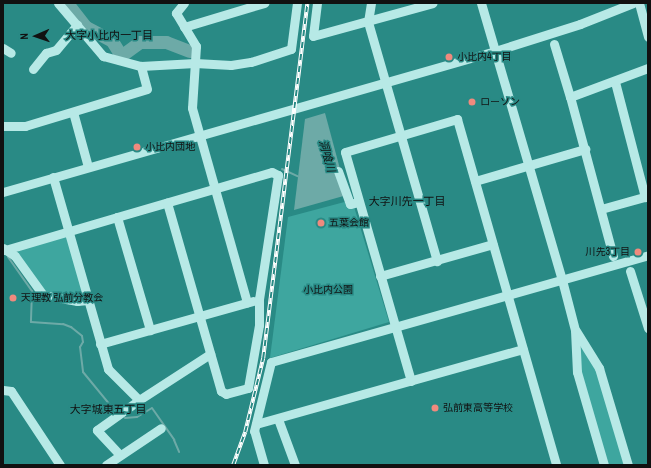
<!DOCTYPE html>
<meta charset="utf-8">
<style>
body{margin:0}
#map{position:relative;width:651px;height:468px;overflow:hidden;background:#298a85;font-family:"Archivo Narrow","Noto Sans JP",sans-serif}
div>[style]{position:absolute}
[style*='--x']{left:calc(var(--x)*1px);top:calc(var(--y)*1px);width:calc(var(--w)*1px);rotate:calc(var(--a)*1deg)}
.green>*{inset:0;background:#3ea69f}
.water>*{inset:0;background:#6daaa7}
.stream>*{height:2px;margin:-1px;padding:0 1px;transform-origin:1px;border-radius:1px;background:#6daaa7}
.river>*{height:13px;margin:-6.5px;padding:0 6.5px;transform-origin:6.5px;border-radius:6.5px;background:#6daaa7}
.minor>*{height:9px;margin:-4.5px;padding:0 4.5px;transform-origin:4.5px;border-radius:4.5px;background:#b7e9e6}
.rail>*{height:3.5px;margin-top:-1.75px;transform-origin:0;background:repeating-linear-gradient(90deg,#298a85 0 6px,#fff 0 12px);box-sizing:border-box;border-block:1px solid #fff}
.dots>*{width:11px;height:11px;translate:-50% -50%;box-sizing:border-box;border:2px solid #298a85;border-radius:50%}
span{translate:-50% -50%;white-space:nowrap;text-align:center;line-height:1.15;-webkit-text-stroke:3px #298a85;paint-order:stroke}
.poi-label{font-size:10px;color:#111}
.left{translate:0 -50%;text-align:left}
.right{translate:-100% -50%;text-align:right}
.park-label{font-size:10px;color:#111}
.neighbourhood-label{font-size:11px;color:#111}
.water-label{font-size:11px;color:#111;font-style:italic}
.frame{position:absolute;inset:0;border:4px solid #111;pointer-events:none}
.north{position:absolute;left:16px;top:16px;width:40px;height:40px;-webkit-text-stroke:3px #298a85;paint-order:stroke;rotate:268deg;font-size:11px;font-weight:700;line-height:16px;text-align:center;color:#111}
.north::after{content:'';display:block;margin:auto;width:14px;height:18px;background:#111;clip-path:polygon(50% 0,100% 100%,50% 72%,0 100%)}
</style>
<div id="map">
<div class="green">
<i style="clip-path:polygon(352px 200px,389px 322px,270px 358px,288px 217px)"></i>
<i style="clip-path:polygon(64px 236px,67px 237px,83px 294px,80px 298px,44px 292px,17px 255px,19px 249px)"></i>
<i style="clip-path:polygon(581px 347px,596px 367px,624px 465px,608px 465px,581px 371px)"></i>
</div>
<div class="water">
<i style="clip-path:polygon(325px 113px,347px 195px,294px 210px,305px 119px)"></i>
</div>
<div class="stream">
<i style="--x:282;--y:169;--w:17;--a:25"></i>
<i style="--x:8;--y:257;--w:42;--a:54.8"></i>
<i style="--x:32;--y:291;--w:31;--a:92"></i>
<i style="--x:31;--y:322;--w:32;--a:4"></i>
<i style="--x:63;--y:324;--w:9;--a:21"></i>
<i style="--x:71;--y:327;--w:14;--a:39"></i>
<i style="--x:82;--y:336;--w:6;--a:81"></i>
<i style="--x:83;--y:342;--w:6;--a:121"></i>
<i style="--x:80;--y:347;--w:25;--a:83"></i>
<i style="--x:83;--y:372;--w:50;--a:50.6"></i>
<i style="--x:125;--y:418;--w:12;--a:-5"></i>
<i style="--x:137;--y:417;--w:17;--a:-31"></i>
<i style="--x:152;--y:408;--w:39;--a:55"></i>
<i style="--x:174;--y:440;--w:13;--a:67"></i>
</div>
<div class="river">
<i style="--x:67;--y:3;--w:31;--a:52"></i>
<i style="--x:86;--y:27;--w:30;--a:28"></i>
<i style="--x:112;--y:41;--w:15;--a:58"></i>
<i style="--x:120;--y:54;--w:2;--a:27"></i>
<i style="--x:122;--y:55;--w:22;--a:-36"></i>
<i style="--x:140;--y:42;--w:26;--a:0"></i>
<i style="--x:166;--y:42;--w:25;--a:21"></i>
</div>
<div class="minor">
<i style="--x:58;--y:3;--w:70;--a:49.7"></i>
<i style="--x:103;--y:56;--w:39;--a:15"></i>
<i style="--x:141;--y:66;--w:54;--a:-3.2"></i>
<i style="--x:195;--y:63;--w:36;--a:3"></i>
<i style="--x:231;--y:65;--w:20;--a:-9"></i>
<i style="--x:251;--y:62;--w:42;--a:-18"></i>
<i style="--x:291;--y:49;--w:46;--a:-82.6"></i>
<i style="--x:184;--y:3;--w:13;--a:129"></i>
<i style="--x:176;--y:13;--w:39;--a:59"></i>
<i style="--x:196;--y:46;--w:62;--a:93.7"></i>
<i style="--x:192;--y:108;--w:202;--a:74.2"></i>
<i style="--x:317;--y:3;--w:33;--a:97"></i>
<i style="--x:313;--y:36;--w:124;--a:-15.4"></i>
<i style="--x:371;--y:3;--w:19;--a:99"></i>
<i style="--x:368;--y:22;--w:249;--a:73.9"></i>
<i style="--x:481;--y:3;--w:289;--a:73.7"></i>
<i style="--x:562;--y:280;--w:52;--a:75.4"></i>
<i style="--x:575;--y:330;--w:42;--a:87.3"></i>
<i style="--x:577;--y:372;--w:97;--a:73.8"></i>
<i style="--x:639;--y:3;--w:35;--a:75"></i>
<i style="--x:184;--y:27;--w:84;--a:-16.7"></i>
<i style="--x:554;--y:44;--w:55;--a:73.2"></i>
<i style="--x:3;--y:48;--w:9;--a:32"></i>
<i style="--x:33;--y:69;--w:21;--a:-51"></i>
<i style="--x:46;--y:53;--w:10;--a:-17"></i>
<i style="--x:56;--y:50;--w:33;--a:-50"></i>
<i style="--x:615;--y:82;--w:119;--a:75.4"></i>
<i style="--x:73;--y:112;--w:57;--a:74.7"></i>
<i style="--x:3;--y:126;--w:22;--a:0"></i>
<i style="--x:25;--y:126;--w:127;--a:-16.9"></i>
<i style="--x:147;--y:89;--w:24;--a:-105"></i>
<i style="--x:338;--y:171;--w:35;--a:70"></i>
<i style="--x:350;--y:204;--w:9;--a:-13"></i>
<i style="--x:53;--y:177;--w:200;--a:74"></i>
<i style="--x:108;--y:369;--w:44;--a:45"></i>
<i style="--x:475;--y:181;--w:115;--a:-16.2"></i>
<i style="--x:3;--y:192;--w:512;--a:-15.99"></i>
<i style="--x:495;--y:51;--w:89;--a:-17.6"></i>
<i style="--x:580;--y:24;--w:57;--a:-21.6"></i>
<i style="--x:601;--y:209;--w:49;--a:-15.5"></i>
<i style="--x:117;--y:217;--w:118;--a:73.7"></i>
<i style="--x:3;--y:248;--w:14;--a:34"></i>
<i style="--x:15;--y:256;--w:48;--a:54.3"></i>
<i style="--x:43;--y:295;--w:35;--a:10"></i>
<i style="--x:77;--y:301;--w:11;--a:-5"></i>
<i style="--x:5;--y:250;--w:117;--a:-16.4"></i>
<i style="--x:117;--y:217;--w:161;--a:-16.2"></i>
<i style="--x:272;--y:172;--w:7;--a:27"></i>
<i style="--x:278;--y:175;--w:125;--a:98.7"></i>
<i style="--x:259;--y:299;--w:26;--a:90"></i>
<i style="--x:259;--y:325;--w:64;--a:99.9"></i>
<i style="--x:248;--y:388;--w:23;--a:165"></i>
<i style="--x:226;--y:394;--w:6;--a:-149"></i>
<i style="--x:221;--y:391;--w:196;--a:-106"></i>
<i style="--x:613;--y:256;--w:165;--a:-105.1"></i>
<i style="--x:570;--y:97;--w:83;--a:-20.4"></i>
<i style="--x:630;--y:271;--w:60;--a:72.5"></i>
<i style="--x:380;--y:276;--w:117;--a:-15.8"></i>
<i style="--x:576;--y:331;--w:44;--a:58.1"></i>
<i style="--x:599;--y:368;--w:101;--a:73.4"></i>
<i style="--x:100;--y:344;--w:159;--a:-15.7"></i>
<i style="--x:411;--y:381;--w:238;--a:-106.1"></i>
<i style="--x:345;--y:152;--w:117;--a:-16.4"></i>
<i style="--x:457;--y:119;--w:360;--a:74"></i>
<i style="--x:3;--y:390;--w:8;--a:7"></i>
<i style="--x:11;--y:391;--w:89;--a:56.5"></i>
<i style="--x:278;--y:419;--w:49;--a:69.7"></i>
<i style="--x:256;--y:424;--w:277;--a:-15.7"></i>
<i style="--x:120;--y:455;--w:34;--a:-133"></i>
<i style="--x:97;--y:430;--w:52;--a:-35.5"></i>
<i style="--x:139;--y:400;--w:85;--a:-32.9"></i>
<i style="--x:106;--y:465;--w:66;--a:-33.9"></i>
<i style="--x:264;--y:465;--w:35;--a:-106"></i>
<i style="--x:254;--y:431;--w:71;--a:-76.2"></i>
<i style="--x:271;--y:362;--w:392;--a:-15.8"></i>
</div>
<div class="rail">
<i style="--x:233;--y:465;--w:35;--a:-70"></i>
<i style="--x:245;--y:432;--w:76;--a:-76.3"></i>
<i style="--x:263;--y:358;--w:358;--a:-82.9"></i>
</div>
<div class="dots">
<i style="left:449px;top:57px;background:#f08a7e"></i>
<i style="left:472px;top:102px;background:#f08a7e"></i>
<i style="left:137px;top:147px;background:#f08a7e"></i>
<i style="left:321px;top:223px;background:#f08a7e"></i>
<i style="left:638px;top:252px;background:#f08a7e"></i>
<i style="left:13px;top:298px;background:#f08a7e"></i>
<i style="left:435px;top:408px;background:#f08a7e"></i>
</div>
<div class="poi-label">
<span class="left" style="left:457px;top:57px">小比内4丁目</span>
<span class="left" style="left:480px;top:102px">ローソン</span>
<span class="left" style="left:145px;top:147px">小比内団地</span>
<span class="left" style="left:329px;top:223px">五葉会館</span>
<span class="right" style="left:630px;top:252px">川先3丁目</span>
<span class="left" style="left:21px;top:298px">天理教 弘前分教会</span>
<span class="left" style="left:443px;top:408px">弘前東高等学校</span>
</div>
<div class="park-label">
<span style="left:328px;top:290px">小比内公園</span>
</div>
<div class="neighbourhood-label">
<span style="left:109px;top:35px">大字小比内一丁目</span>
<span style="left:407px;top:201px">大字川先一丁目</span>
<span style="left:108px;top:409px">大字城東五丁目</span>
</div>
<div class="water-label">
<span style="left:327px;top:156px;rotate:74deg">洞喰川</span>
</div>
<div class="frame"></div>
<div class="north">N</div>
</div>
